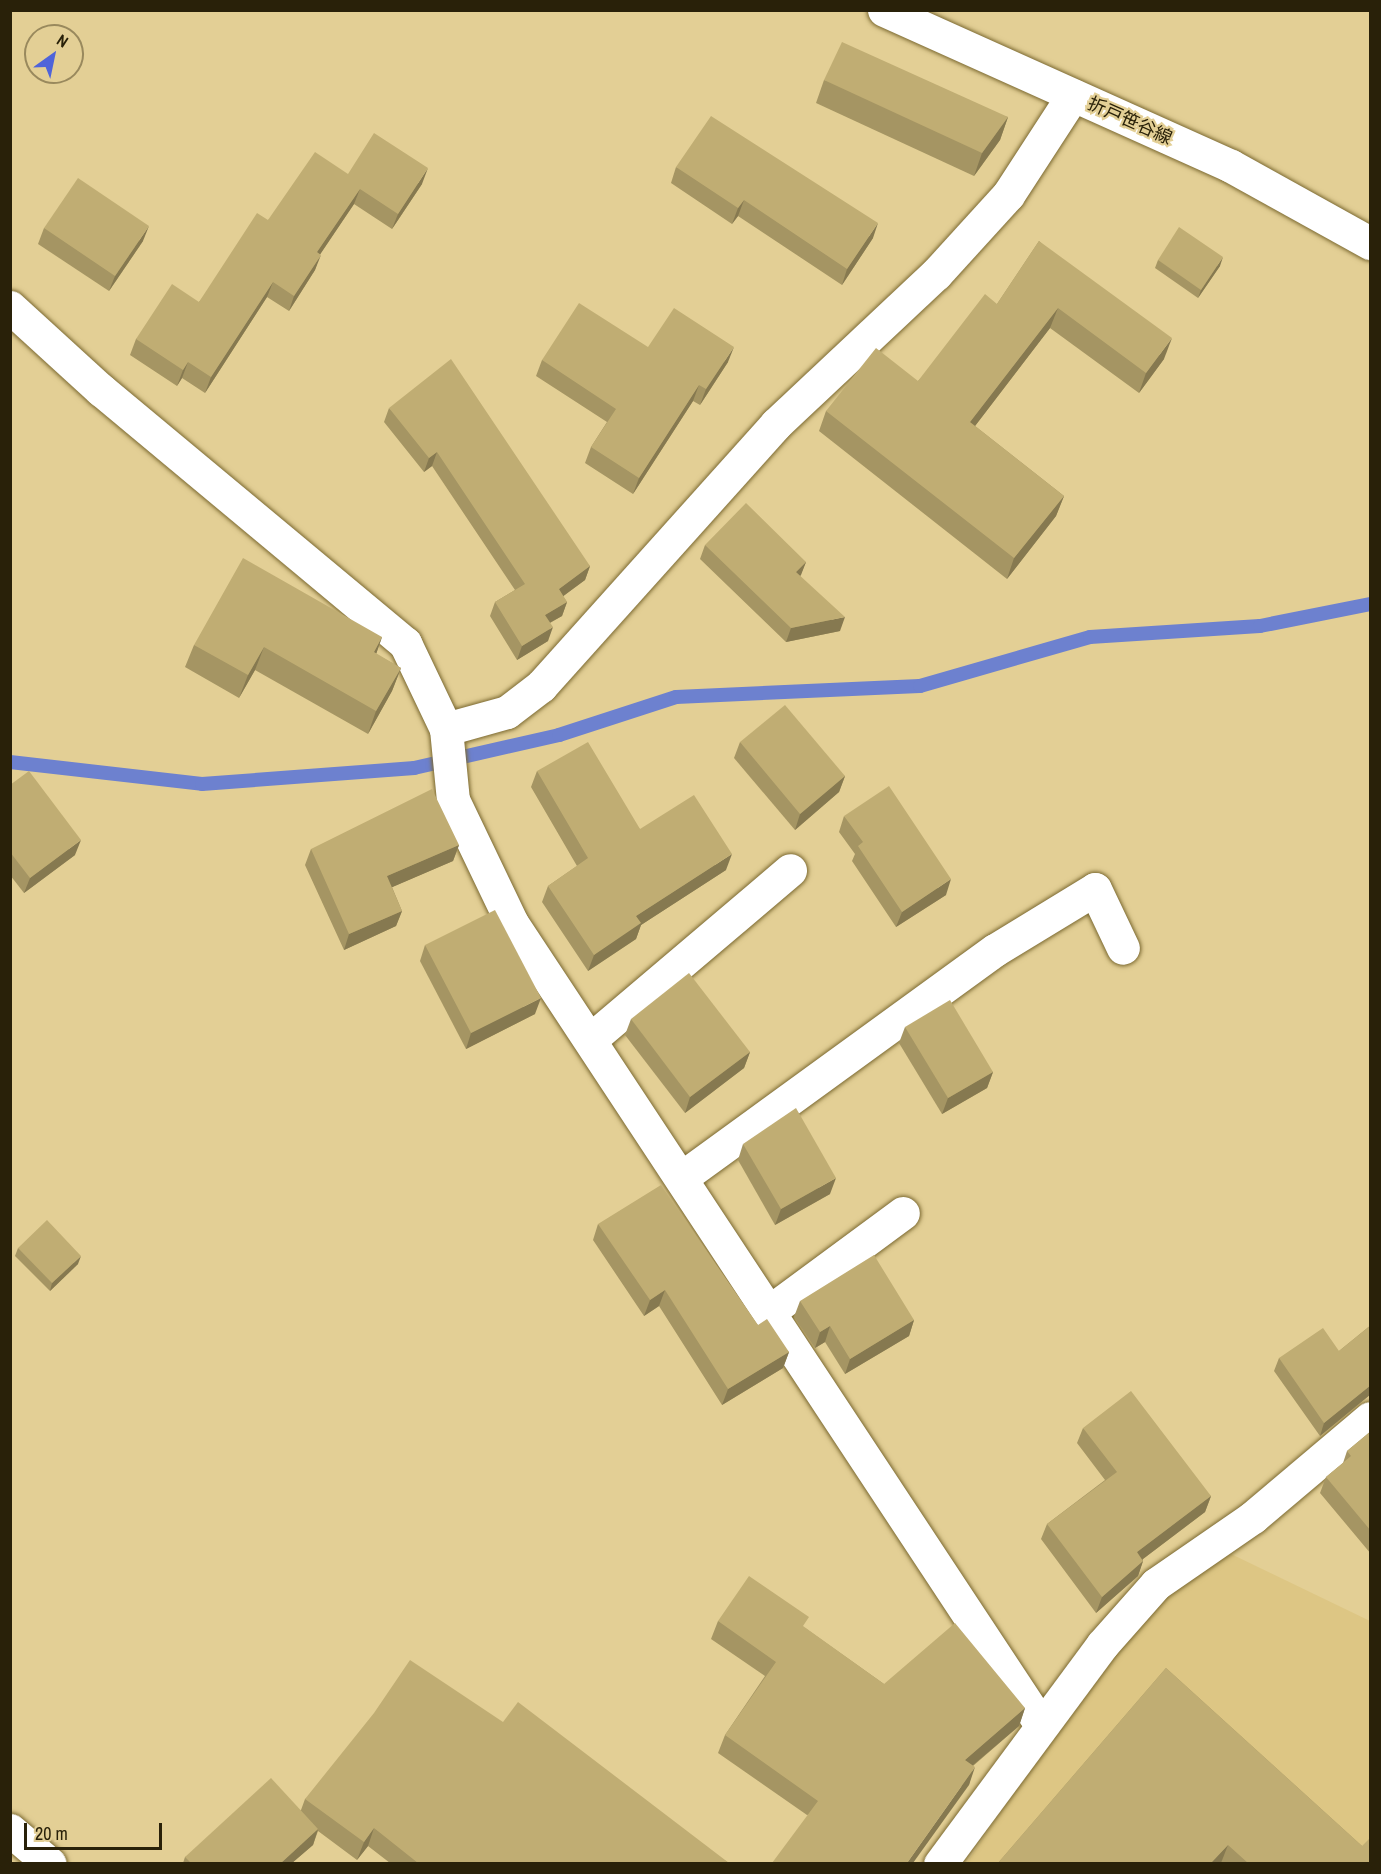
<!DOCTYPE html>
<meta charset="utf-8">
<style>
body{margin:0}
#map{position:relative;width:1381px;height:1874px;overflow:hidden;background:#e3cf95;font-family:"Archivo Narrow","Noto Sans JP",sans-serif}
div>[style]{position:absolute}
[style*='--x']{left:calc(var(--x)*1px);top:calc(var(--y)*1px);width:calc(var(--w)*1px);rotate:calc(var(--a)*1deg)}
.built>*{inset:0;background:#ddc684}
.stream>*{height:14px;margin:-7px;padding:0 7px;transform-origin:7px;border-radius:7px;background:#6d81cf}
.roads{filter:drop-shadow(0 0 2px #7b6931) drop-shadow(0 0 2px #7b6931)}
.minor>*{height:33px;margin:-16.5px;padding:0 16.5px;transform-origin:16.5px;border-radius:16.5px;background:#fff}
.secondary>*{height:33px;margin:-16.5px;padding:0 16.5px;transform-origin:16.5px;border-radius:16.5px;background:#fff}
.wall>*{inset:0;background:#a59563}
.shaded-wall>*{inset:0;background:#867950}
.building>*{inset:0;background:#c0ad73}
span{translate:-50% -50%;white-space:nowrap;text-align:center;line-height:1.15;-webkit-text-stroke:4.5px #e3cf95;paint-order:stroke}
.street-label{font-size:18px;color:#292109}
.frame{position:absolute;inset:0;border:12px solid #292109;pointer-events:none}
.north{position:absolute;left:24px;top:24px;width:60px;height:60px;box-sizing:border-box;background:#e3cf95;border:2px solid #99895d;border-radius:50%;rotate:33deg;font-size:16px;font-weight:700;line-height:24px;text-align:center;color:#292109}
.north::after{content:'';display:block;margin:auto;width:21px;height:27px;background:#4f64d9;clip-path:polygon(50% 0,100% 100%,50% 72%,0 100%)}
.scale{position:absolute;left:24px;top:1823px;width:138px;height:27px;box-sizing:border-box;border:3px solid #292109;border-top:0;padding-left:8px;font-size:18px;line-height:21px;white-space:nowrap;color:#292109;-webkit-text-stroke:4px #e3cf95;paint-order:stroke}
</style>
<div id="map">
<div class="built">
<i style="clip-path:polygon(1229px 1553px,1370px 1621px,1370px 1863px,966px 1864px,1059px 1724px,1170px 1588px)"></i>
</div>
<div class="stream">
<i style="--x:10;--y:762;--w:193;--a:6.5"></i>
<i style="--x:202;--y:784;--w:213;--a:-4.3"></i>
<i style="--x:414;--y:768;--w:149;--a:-12.8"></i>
<i style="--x:559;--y:735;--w:123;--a:-18"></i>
<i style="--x:676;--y:697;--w:244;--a:-2.6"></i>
<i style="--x:920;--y:686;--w:177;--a:-16.1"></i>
<i style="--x:1090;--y:637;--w:170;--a:-3.7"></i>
<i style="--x:1260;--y:626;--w:112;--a:-11.3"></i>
</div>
<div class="roads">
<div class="minor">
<i style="--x:10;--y:307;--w:123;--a:42.4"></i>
<i style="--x:101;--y:390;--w:396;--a:39.8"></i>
<i style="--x:405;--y:643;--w:95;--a:64.5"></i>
<i style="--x:446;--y:729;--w:71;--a:84.4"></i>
<i style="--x:453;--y:800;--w:136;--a:64.4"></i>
<i style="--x:512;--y:923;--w:961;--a:56.59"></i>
<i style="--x:446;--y:729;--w:63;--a:-15.6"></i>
<i style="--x:507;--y:712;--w:43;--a:-37.4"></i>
<i style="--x:541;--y:686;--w:352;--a:-48.1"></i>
<i style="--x:776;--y:424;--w:219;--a:-43.2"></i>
<i style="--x:936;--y:274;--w:107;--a:-47.7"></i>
<i style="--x:1008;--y:195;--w:119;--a:-57"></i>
<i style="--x:591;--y:1039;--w:261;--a:-40.3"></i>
<i style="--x:681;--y:1178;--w:388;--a:-36"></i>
<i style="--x:995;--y:950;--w:117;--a:-31.4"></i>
<i style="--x:1095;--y:889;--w:65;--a:64.6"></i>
<i style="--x:770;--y:1311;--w:165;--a:-36.4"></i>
<i style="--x:10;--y:1830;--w:52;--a:40.4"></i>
<i style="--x:940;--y:1864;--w:272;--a:-53.5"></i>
<i style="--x:1102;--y:1645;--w:81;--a:-48.5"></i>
<i style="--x:1156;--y:1584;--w:118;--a:-34.6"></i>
<i style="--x:1253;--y:1517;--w:153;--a:-40.2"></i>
</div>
<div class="secondary">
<i style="--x:884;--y:10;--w:380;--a:24.2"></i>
<i style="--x:1231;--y:166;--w:159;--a:29"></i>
</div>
</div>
<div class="wall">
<i style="clip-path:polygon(824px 80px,1008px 117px,1000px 140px,974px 176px,816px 103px)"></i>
<i style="clip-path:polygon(676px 167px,873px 238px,842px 285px,738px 216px,732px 224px,671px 183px)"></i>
<i style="clip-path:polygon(348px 174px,422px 184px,392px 229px,354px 204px,320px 254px,315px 270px,289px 311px,267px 297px,205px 393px,182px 378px,177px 386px,130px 355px,136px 339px,199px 302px,268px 220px)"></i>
<i style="clip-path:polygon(44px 228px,143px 241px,109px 291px,38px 244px)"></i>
<i style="clip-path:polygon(1039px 241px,1164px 359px,1139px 393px,1050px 328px,975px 426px,1064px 496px,1056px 516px,1007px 579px,819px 431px,826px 411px,918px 381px,997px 304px)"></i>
<i style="clip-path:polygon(1158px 260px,1220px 266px,1198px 298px,1155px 268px)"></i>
<i style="clip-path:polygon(648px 347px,728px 362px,700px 405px,693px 401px,633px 494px,585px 463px,591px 447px,607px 422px,536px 376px,542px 360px)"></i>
<i style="clip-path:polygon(389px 408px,590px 566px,585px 580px,563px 596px,567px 602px,562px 616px,550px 623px,548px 641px,517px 660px,490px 616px,495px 602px,515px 590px,432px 466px,424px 472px,384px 422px)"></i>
<i style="clip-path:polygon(705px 545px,806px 562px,800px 576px,840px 631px,786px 642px,700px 559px)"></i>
<i style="clip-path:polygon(382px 637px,376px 654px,401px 668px,392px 691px,368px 734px,255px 670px,239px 698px,185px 667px,194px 645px)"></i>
<i style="clip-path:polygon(740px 742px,845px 776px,839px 792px,795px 830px,734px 758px)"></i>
<i style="clip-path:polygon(537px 771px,640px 829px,726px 870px,641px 925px,636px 939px,588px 971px,542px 902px,548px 886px,577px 866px,531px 787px)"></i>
<i style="clip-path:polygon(10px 785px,75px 855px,24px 893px,10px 875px)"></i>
<i style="clip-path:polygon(844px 816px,946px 895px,896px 927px,852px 861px,855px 854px,839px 832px)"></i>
<i style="clip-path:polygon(459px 845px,453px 861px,392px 887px,402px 911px,396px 926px,344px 950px,305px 865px,311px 849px)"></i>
<i style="clip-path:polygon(425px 945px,535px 1014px,466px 1049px,420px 961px)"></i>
<i style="clip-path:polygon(631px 1019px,750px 1052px,744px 1068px,685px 1113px,625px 1035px)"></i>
<i style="clip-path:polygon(905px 1027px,993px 1072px,987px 1088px,942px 1114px,899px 1043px)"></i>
<i style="clip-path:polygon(743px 1144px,830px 1194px,775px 1225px,738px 1160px)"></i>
<i style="clip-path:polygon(598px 1224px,758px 1325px,789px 1352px,783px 1368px,722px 1405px,659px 1306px,644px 1316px,593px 1240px)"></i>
<i style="clip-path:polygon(18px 1248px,78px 1264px,50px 1291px,15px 1256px)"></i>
<i style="clip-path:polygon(800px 1301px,914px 1320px,909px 1336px,845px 1374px,825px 1342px,815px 1348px,794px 1317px)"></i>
<i style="clip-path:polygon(1371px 1325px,1371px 1394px,1320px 1436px,1274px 1371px,1279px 1358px,1339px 1351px)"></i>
<i style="clip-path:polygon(1083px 1428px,1211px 1496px,1205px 1512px,1143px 1559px,1143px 1561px,1138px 1576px,1096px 1613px,1041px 1539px,1047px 1524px,1105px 1480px,1077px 1443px)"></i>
<i style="clip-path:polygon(1371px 1431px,1371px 1554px,1320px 1493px,1326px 1477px,1343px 1463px,1347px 1451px)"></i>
<i style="clip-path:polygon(718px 1621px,805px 1628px,884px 1684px,1025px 1708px,1019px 1726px,973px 1766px,969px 1785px,807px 1815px,718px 1753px,725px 1735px,765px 1676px,711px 1639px)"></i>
<i style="clip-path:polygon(1166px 1668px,1362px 1846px,1371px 1863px,998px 1863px)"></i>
<i style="clip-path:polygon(503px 1722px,729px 1863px,390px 1863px,368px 1846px,357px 1860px,318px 1831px,313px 1845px,292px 1863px,183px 1863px,185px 1857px,301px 1810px,305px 1799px)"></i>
</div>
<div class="shaded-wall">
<i style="clip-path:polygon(1008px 117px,1000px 140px,974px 176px,982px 153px)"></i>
<i style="clip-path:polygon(428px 168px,422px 184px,392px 229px,398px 214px)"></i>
<i style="clip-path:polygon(360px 189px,354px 204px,311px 268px,317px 252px)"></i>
<i style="clip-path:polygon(744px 200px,738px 216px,732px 224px,738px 208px)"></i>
<i style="clip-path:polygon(878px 223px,873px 238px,842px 285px,847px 269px)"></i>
<i style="clip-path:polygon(149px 226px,143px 241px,109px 291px,115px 276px)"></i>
<i style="clip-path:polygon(321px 255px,315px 270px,289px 311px,294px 296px)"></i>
<i style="clip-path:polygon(1223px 257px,1220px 266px,1198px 298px,1201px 290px)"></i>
<i style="clip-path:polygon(273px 282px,267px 297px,205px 393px,211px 377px)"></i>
<i style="clip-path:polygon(1058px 308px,1050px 328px,962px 443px,970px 422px)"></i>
<i style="clip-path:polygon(1172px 338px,1164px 359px,1139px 393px,1146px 373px)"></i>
<i style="clip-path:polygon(734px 347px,728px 362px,700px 405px,706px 389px)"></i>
<i style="clip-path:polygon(188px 362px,182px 378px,177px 386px,183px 370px)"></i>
<i style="clip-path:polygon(699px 385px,693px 401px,633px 494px,639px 478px)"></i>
<i style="clip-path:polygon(437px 452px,432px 466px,424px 472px,429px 458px)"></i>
<i style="clip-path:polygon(1064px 496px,1056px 516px,1007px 579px,1014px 558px)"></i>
<i style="clip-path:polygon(806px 562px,801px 575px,791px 586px,796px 572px)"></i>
<i style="clip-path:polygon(590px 566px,585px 580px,554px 603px,559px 589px)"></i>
<i style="clip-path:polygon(567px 602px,562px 616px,540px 628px,545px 615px)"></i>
<i style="clip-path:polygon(845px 617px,840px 631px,786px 642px,791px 628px)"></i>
<i style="clip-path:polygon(553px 627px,548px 641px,517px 660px,522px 646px)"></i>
<i style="clip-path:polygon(382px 637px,374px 660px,374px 652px)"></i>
<i style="clip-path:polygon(264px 647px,255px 670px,239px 698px,248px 675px)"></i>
<i style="clip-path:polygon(401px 668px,392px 691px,368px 734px,376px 711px)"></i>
<i style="clip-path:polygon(845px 776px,839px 792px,795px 830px,800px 814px)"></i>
<i style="clip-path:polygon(81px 840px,75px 855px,24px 893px,30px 878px)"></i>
<i style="clip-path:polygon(459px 845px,453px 861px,381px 892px,387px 876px)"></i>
<i style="clip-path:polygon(732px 854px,726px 870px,641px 925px,636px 939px,588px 971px,594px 955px,636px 916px)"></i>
<i style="clip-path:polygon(951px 879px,946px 895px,896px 927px,902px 912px)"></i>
<i style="clip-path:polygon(402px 911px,396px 926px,344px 950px,349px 934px)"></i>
<i style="clip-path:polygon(541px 998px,535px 1014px,466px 1049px,471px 1033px)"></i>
<i style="clip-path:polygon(750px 1052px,744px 1068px,685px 1113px,690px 1097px)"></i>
<i style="clip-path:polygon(993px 1072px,987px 1088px,942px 1114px,948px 1098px)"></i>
<i style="clip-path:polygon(836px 1178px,830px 1194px,775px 1225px,781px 1209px)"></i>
<i style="clip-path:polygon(81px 1256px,78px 1264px,50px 1291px,52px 1283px)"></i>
<i style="clip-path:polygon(665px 1290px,659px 1306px,644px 1316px,650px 1300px)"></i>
<i style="clip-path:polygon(914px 1320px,909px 1336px,845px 1374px,850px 1359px)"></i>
<i style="clip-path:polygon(830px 1326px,825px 1342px,815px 1348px,820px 1332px)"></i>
<i style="clip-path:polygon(789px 1352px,783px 1368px,722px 1405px,728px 1389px)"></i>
<i style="clip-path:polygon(1371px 1385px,1371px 1394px,1320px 1436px,1324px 1423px)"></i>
<i style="clip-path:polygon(1211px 1496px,1205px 1512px,1131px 1568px,1137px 1552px)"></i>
<i style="clip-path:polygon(1143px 1561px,1138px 1576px,1096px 1613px,1102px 1597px)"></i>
<i style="clip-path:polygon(1025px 1708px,1019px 1726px,959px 1777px,965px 1760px)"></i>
<i style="clip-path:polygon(975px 1767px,969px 1785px,913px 1863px,907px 1863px)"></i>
<i style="clip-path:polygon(374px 1828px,368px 1846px,357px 1860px,364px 1842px)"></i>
<i style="clip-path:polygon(318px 1829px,313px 1845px,292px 1863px,281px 1863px)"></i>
<i style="clip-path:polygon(1228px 1845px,1221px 1863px,1211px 1863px)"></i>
</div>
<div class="building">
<i style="clip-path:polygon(842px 42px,1008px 117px,982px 153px,824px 80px)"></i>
<i style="clip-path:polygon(711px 116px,878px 223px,847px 269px,744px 200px,738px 208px,676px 167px)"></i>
<i style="clip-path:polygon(374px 133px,428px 168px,398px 214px,360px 189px,317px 252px,321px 255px,294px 296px,273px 282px,211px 377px,188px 362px,183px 370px,136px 339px,172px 284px,199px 302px,257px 213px,268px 220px,315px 152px,348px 174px)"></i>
<i style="clip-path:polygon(78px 178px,149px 226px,115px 276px,44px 228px)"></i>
<i style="clip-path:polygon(1179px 227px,1223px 257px,1201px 290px,1158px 260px)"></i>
<i style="clip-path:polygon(1039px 241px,1172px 338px,1146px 373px,1058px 308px,970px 422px,1064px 496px,1014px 558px,826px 411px,876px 348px,918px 381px,985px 294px,997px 304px)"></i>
<i style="clip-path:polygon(579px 303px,648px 347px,674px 308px,734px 347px,706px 389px,699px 385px,639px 478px,591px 447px,616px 409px,542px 360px)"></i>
<i style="clip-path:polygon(451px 359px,590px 566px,559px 589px,567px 602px,545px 615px,553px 627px,522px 646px,495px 602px,525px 584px,437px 452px,429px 458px,389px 408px)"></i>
<i style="clip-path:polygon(746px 503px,806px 562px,796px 572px,845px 617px,791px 628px,705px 545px)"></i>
<i style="clip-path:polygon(243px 558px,382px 637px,374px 652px,401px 668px,376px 711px,264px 647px,248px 675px,194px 645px)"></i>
<i style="clip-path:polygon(785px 705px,845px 776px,800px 814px,740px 742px)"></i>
<i style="clip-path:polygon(588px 742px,640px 829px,694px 795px,732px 854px,636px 916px,641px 923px,594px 955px,548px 886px,588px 858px,537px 771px)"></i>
<i style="clip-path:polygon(29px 771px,81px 840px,30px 878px,10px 852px,10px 785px)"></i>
<i style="clip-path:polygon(889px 786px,951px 879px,902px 912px,858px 846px,863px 842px,844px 816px)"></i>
<i style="clip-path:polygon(432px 789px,459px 845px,387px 876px,402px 911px,349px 934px,311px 849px)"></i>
<i style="clip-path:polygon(495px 910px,541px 998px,471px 1033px,425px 945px)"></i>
<i style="clip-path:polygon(689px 973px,750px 1052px,690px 1097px,631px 1019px)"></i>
<i style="clip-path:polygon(950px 1000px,993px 1072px,948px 1098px,905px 1027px)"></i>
<i style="clip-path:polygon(796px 1108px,836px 1178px,781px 1209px,743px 1144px)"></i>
<i style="clip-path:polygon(661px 1185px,758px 1325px,767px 1319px,789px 1352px,728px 1389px,665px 1290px,650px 1300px,598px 1224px)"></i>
<i style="clip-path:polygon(47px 1220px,81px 1256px,52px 1283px,18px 1248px)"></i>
<i style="clip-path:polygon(874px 1255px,914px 1320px,850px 1359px,830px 1326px,820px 1332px,800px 1301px)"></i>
<i style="clip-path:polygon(1371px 1325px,1371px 1385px,1324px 1423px,1279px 1358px,1323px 1328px,1339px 1351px)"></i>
<i style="clip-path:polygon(1131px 1391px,1211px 1496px,1137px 1552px,1143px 1561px,1102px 1597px,1047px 1524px,1117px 1472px,1083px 1428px)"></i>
<i style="clip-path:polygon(1371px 1431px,1371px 1531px,1326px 1477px,1351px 1456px,1347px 1451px)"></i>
<i style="clip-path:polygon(749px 1576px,809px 1617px,803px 1626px,884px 1684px,955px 1623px,1025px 1708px,965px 1760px,975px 1767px,907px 1863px,772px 1863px,818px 1801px,725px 1735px,776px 1662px,718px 1621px)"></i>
<i style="clip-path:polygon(410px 1660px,503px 1722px,518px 1702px,729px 1863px,418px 1863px,374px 1828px,364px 1842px,305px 1799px,374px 1713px)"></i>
<i style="clip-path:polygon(1166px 1668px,1362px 1846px,1371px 1837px,1371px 1863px,1248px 1863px,1228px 1845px,1211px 1863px,998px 1863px)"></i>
<i style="clip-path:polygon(271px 1778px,318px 1829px,281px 1863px,191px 1863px,185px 1857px)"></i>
</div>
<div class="street-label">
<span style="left:1130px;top:121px;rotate:24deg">折戸笹谷線</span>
</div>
<div class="frame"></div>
<div class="north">N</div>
<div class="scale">20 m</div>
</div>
